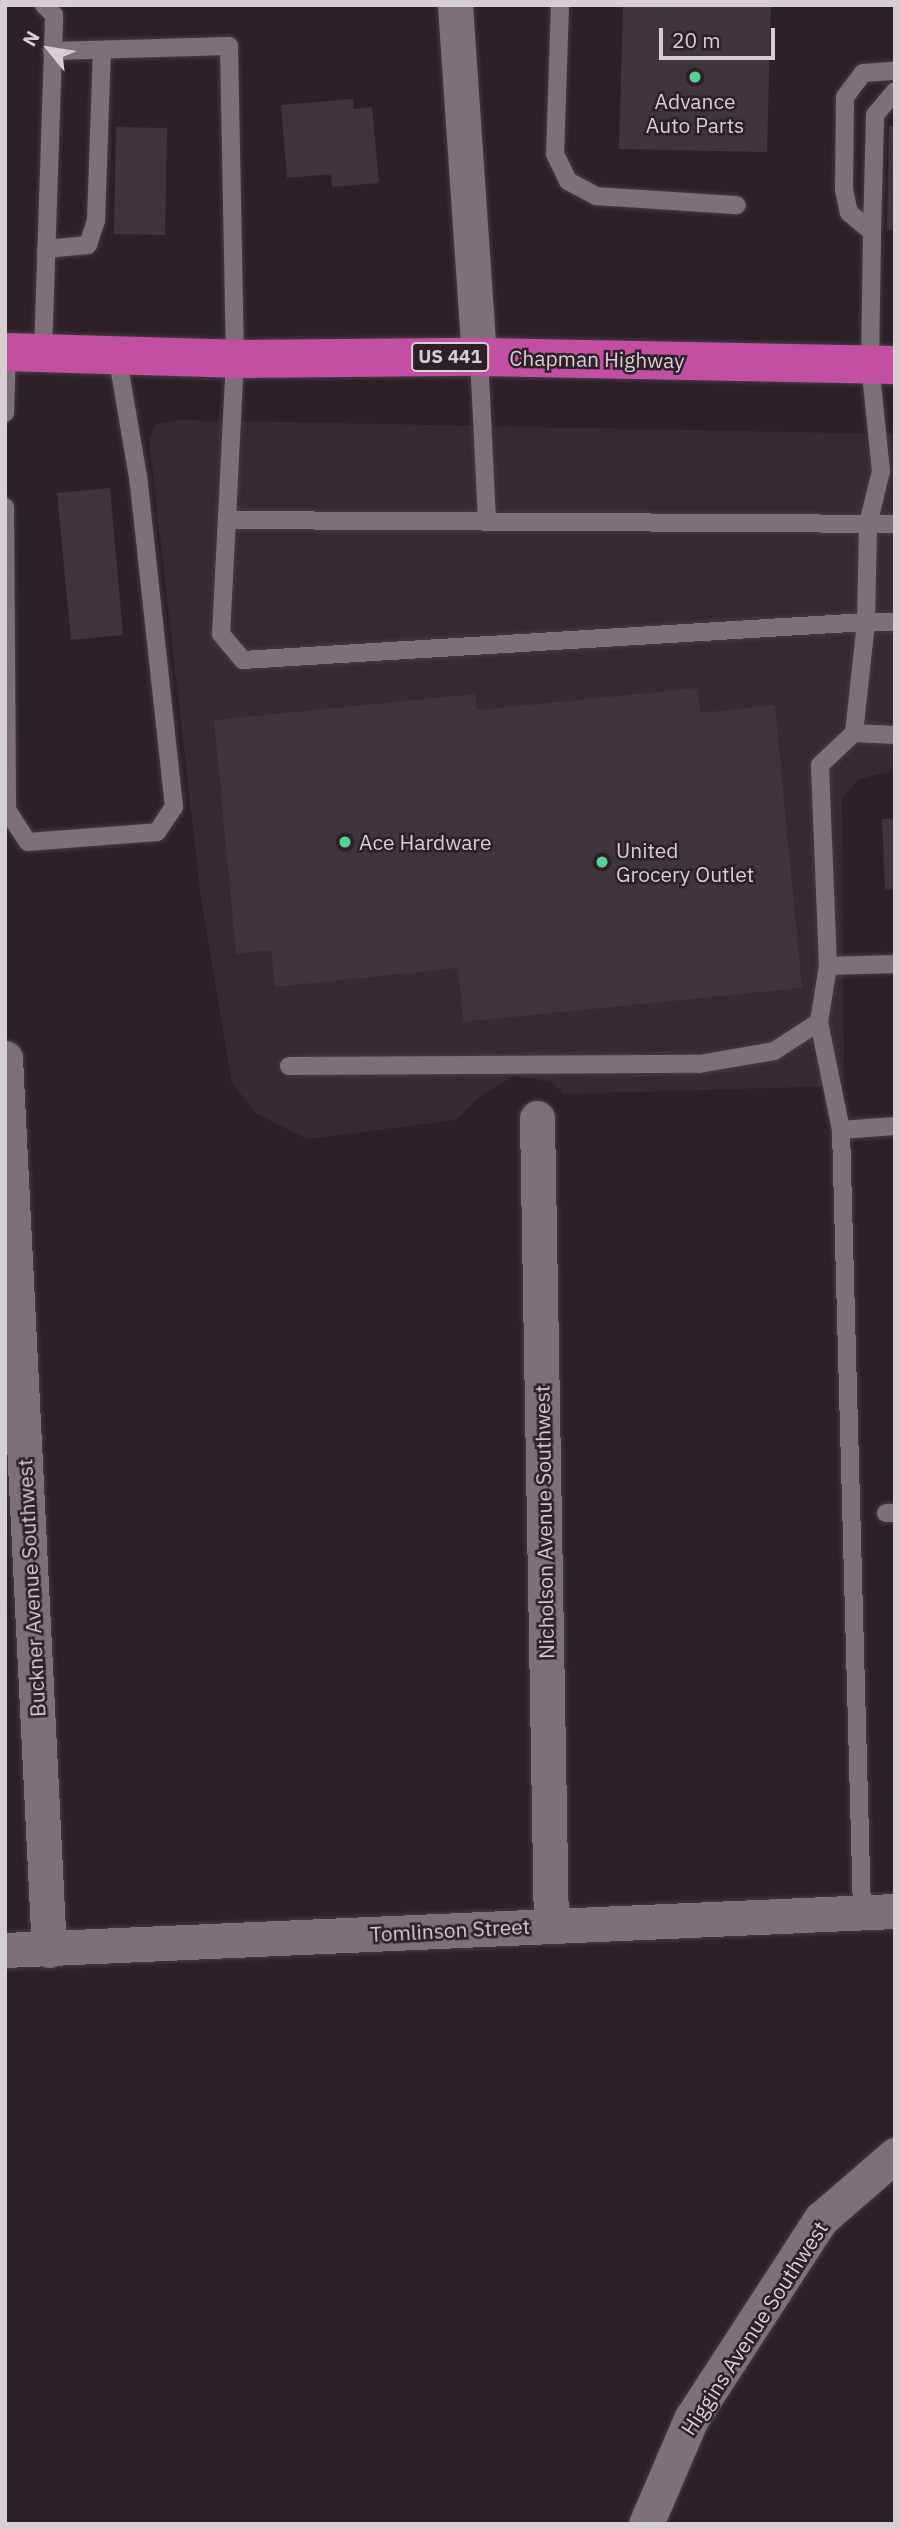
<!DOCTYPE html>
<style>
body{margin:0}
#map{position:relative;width:900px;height:2529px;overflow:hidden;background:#2d2028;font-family:"IBM Plex Sans",sans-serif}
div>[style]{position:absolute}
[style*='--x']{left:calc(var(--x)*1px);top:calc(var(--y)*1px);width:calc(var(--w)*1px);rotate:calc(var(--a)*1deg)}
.built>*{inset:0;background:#3a2834}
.building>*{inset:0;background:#41343c}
.roads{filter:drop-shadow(0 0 2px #473c44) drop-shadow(0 0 2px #473c44)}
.lane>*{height:18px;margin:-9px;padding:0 9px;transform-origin:9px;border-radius:9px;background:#7e6f78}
.street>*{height:35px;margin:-17.5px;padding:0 17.5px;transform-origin:17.5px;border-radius:17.5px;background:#7e6f78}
.highway>*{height:38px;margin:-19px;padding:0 19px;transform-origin:19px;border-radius:19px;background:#c34fa3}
.dots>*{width:19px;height:19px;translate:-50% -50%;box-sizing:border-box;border:4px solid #2d2028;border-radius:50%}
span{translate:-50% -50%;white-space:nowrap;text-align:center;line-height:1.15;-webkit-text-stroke:5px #2d2028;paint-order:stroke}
.shield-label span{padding:2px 5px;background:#2d2028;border:2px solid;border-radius:5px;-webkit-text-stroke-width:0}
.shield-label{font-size:19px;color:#d7ced4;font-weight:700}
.poi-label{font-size:21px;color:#d7ced4}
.left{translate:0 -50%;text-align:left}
.street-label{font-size:21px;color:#d7ced4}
.frame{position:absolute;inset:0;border:7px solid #d7ced4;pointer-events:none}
.north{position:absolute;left:14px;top:14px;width:70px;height:70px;-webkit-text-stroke:5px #2d2028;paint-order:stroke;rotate:300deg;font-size:19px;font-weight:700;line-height:28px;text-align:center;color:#d7ced4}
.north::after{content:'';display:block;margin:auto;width:24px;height:32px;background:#d7ced4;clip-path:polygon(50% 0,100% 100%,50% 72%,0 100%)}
.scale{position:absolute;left:659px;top:28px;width:116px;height:32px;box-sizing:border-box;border:4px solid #d7ced4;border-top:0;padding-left:9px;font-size:21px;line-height:24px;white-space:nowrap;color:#d7ced4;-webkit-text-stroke:5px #2d2028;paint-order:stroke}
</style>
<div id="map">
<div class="built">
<i style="clip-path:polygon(176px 420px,895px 434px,895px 770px,859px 779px,842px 798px,844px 1086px,563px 1094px,553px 1083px,515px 1075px,482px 1095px,456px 1120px,307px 1139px,256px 1113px,232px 1083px,200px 891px,149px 439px,155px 425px)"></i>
</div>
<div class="building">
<i style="clip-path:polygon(623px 5px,771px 5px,767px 152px,619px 149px)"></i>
<i style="clip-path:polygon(353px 99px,354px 109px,372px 107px,379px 183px,332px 187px,331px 174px,287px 178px,281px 105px)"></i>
<i style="clip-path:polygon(889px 126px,895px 126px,895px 230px,887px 230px)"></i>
<i style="clip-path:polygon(116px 127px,167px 128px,165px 235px,114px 234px)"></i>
<i style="clip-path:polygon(110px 488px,123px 635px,71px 640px,57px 493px)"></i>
<i style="clip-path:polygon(698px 688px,701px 713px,775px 705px,802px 988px,463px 1022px,458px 968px,275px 987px,271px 950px,236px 954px,214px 720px,475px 694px,477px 710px)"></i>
<i style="clip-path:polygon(895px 818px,895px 889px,885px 890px,882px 819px)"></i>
</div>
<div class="roads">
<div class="lane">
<i style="--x:560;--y:5;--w:149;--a:91.9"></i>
<i style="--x:555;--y:154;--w:30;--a:64"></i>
<i style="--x:568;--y:181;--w:32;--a:28"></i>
<i style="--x:596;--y:196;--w:141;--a:3.7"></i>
<i style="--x:52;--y:51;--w:177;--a:-1.6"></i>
<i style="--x:229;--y:46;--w:313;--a:88.9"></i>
<i style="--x:235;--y:359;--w:275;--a:92.9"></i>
<i style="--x:221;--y:634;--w:34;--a:50"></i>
<i style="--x:243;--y:660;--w:624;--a:-3.49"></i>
<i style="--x:866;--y:622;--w:98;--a:-88.8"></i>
<i style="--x:868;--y:524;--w:55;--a:-76.2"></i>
<i style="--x:881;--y:471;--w:108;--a:-95.9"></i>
<i style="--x:870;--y:364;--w:132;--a:-89.1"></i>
<i style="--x:872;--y:232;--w:30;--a:-140"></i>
<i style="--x:849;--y:213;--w:24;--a:-102"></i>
<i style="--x:844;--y:190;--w:93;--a:-89.4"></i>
<i style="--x:845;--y:97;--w:30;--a:-53"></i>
<i style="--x:863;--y:73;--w:32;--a:-4"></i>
<i style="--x:872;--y:232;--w:117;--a:-88.5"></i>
<i style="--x:875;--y:115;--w:31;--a:-50"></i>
<i style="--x:46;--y:249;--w:42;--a:-5.4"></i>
<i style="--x:88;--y:245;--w:25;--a:-72"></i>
<i style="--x:96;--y:221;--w:171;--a:-88"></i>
<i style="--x:43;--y:352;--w:337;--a:-88.1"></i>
<i style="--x:54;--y:15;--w:14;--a:-135"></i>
<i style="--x:479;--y:357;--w:163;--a:87.2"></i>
<i style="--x:5;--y:413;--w:61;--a:-88.1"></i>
<i style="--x:5;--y:507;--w:303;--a:89.6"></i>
<i style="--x:7;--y:810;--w:38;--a:57"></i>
<i style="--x:28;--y:842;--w:129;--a:-4.4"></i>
<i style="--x:157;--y:832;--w:30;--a:-56"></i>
<i style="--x:174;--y:807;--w:332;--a:-96.2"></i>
<i style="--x:138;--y:477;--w:125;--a:-99.7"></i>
<i style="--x:228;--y:520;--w:667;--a:0.34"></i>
<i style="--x:854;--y:733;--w:41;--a:2.8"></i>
<i style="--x:828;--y:966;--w:67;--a:-1.7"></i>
<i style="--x:819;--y:1022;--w:110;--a:78.5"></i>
<i style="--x:841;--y:1130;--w:54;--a:-4.2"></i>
<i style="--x:289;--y:1066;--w:410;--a:-0.3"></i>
<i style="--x:699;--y:1064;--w:76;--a:-9.8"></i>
<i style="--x:774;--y:1051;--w:54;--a:-32.8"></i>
<i style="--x:819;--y:1022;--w:57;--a:-80.9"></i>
<i style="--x:828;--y:966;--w:201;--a:-92.3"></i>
<i style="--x:820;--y:765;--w:47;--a:-43.3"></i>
<i style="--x:854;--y:733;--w:112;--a:-83.8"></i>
<i style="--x:866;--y:622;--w:29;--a:0"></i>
<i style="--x:841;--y:1130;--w:783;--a:88.46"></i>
<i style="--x:886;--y:1513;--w:9;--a:0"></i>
</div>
<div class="street">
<i style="--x:455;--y:5;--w:353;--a:86.1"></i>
<i style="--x:5;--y:1058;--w:893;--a:87.18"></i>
<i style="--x:537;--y:1118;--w:807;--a:89.01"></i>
<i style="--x:5;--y:1950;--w:891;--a:-2.51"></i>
<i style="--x:646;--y:2524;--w:114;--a:-66.8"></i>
<i style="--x:691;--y:2419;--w:239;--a:-57"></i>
<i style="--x:821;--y:2219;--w:98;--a:-40.9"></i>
</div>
<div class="highway">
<i style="--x:5;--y:352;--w:230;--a:1.7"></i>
<i style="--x:235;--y:359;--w:244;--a:-0.5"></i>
<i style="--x:479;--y:357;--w:416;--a:1.1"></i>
</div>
</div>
<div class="dots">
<i style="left:695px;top:77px;background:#53d396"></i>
<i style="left:345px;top:842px;background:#53d396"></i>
<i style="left:602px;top:862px;background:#53d396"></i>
</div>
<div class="shield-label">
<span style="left:450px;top:357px">US 441</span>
</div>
<div class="poi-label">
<span style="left:695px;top:113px">Advance<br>Auto Parts</span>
<span class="left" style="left:359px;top:842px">Ace Hardware</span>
<span class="left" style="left:616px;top:862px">United<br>Grocery Outlet</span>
</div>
<div class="street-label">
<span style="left:597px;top:359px;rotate:1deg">Chapman Highway</span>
<span style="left:544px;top:1522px;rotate:-91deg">Nicholson Avenue Southwest</span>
<span style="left:31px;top:1588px;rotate:-93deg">Buckner Avenue Southwest</span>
<span style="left:450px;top:1930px;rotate:-3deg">Tomlinson Street</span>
<span style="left:754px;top:2328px;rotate:-57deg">Higgins Avenue Southwest</span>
</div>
<div class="frame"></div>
<div class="north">N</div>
<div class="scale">20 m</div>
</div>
